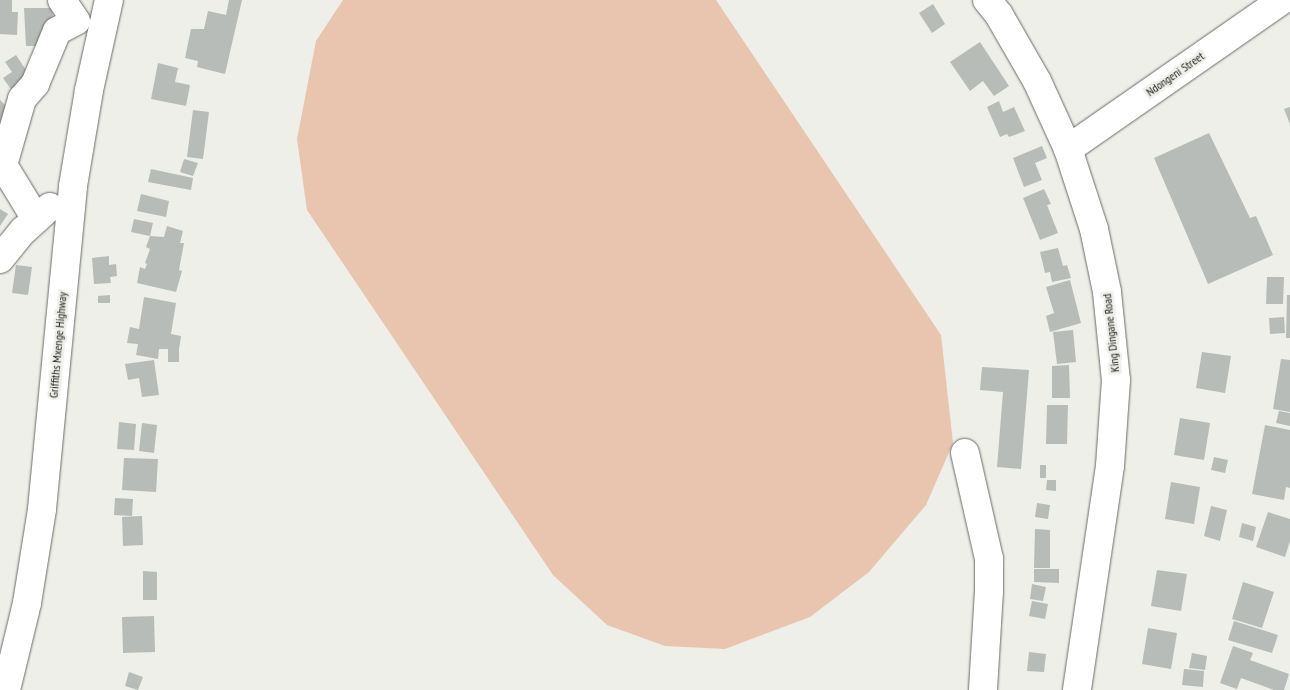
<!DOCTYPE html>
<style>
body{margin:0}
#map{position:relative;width:1290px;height:690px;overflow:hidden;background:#edefe8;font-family:"PT Sans Narrow",sans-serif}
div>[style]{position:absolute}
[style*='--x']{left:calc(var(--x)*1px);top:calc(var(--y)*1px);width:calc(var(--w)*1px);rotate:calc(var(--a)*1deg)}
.green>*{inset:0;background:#e9c4ae}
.building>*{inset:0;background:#b7bcb8}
.roads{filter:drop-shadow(0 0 1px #6b6c67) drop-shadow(0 0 1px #6b6c67)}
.minor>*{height:28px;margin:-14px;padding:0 14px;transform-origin:14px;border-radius:14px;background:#fff}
span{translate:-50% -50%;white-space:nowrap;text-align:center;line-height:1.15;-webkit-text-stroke:5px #edefe8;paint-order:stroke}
.street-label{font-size:12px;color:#20211f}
</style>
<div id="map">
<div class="green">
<i style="clip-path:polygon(343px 0,716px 0,941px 335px,953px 443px,926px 505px,869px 572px,810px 617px,725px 649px,665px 646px,607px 625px,553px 575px,307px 210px,297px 139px,316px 41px)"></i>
</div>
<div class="building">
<i style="clip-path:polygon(0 0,12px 0,12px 12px,18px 12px,17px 35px,0 34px)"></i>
<i style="clip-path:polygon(229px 0,242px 0,225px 74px,197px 67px,198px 61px,185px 58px,191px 29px,204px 29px,208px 11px,226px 15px)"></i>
<i style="clip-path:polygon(933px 4px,945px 24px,932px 33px,919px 13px)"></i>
<i style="clip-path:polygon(24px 8px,53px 8px,52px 22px,47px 22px,46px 46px,26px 46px)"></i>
<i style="clip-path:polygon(980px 42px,1009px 86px,994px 96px,983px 81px,970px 91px,950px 62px)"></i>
<i style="clip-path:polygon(16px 55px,32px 79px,13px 92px,3px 78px,12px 72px,5px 62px)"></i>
<i style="clip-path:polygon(158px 63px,178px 68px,175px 82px,190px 85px,186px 106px,151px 99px)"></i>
<i style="clip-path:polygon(0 100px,10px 110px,0 137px)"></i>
<i style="clip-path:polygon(999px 101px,1003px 112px,1014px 107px,1025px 131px,1009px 137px,1007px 134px,1000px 137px,987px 107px)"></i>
<i style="clip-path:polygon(1290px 107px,1290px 124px,1284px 109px)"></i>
<i style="clip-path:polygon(193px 110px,209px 112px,203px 159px,187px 157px)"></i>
<i style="clip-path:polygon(1209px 133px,1250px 218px,1256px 216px,1273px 255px,1208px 284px,1154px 158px)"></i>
<i style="clip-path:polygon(1042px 146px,1047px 158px,1035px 163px,1042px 180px,1024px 187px,1013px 158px)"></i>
<i style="clip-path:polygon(184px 159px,198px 163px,193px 176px,180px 172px)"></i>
<i style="clip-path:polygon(151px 169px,193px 178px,191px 190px,148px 182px)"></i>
<i style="clip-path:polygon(1044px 189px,1051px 204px,1047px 205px,1058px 233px,1040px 240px,1023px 198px)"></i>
<i style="clip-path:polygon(141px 194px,169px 201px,166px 217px,137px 211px)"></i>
<i style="clip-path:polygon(0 209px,8px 214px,0 226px)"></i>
<i style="clip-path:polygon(134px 219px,153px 223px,150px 236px,164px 237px,167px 226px,183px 231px,180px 243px,184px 243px,179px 270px,182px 271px,176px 292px,137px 283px,140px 267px,145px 269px,147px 264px,145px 263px,150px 249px,146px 247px,150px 236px,131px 232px)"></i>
<i style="clip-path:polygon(1058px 248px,1063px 266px,1067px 265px,1071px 278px,1052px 282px,1050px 272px,1045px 273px,1040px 252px)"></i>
<i style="clip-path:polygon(109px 256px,109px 265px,116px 264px,117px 276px,110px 277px,111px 283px,94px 284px,92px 258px)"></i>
<i style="clip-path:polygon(16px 265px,32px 267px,28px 295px,12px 293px)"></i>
<i style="clip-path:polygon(1267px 277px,1284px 277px,1283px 304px,1266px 304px)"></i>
<i style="clip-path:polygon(1070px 280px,1081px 323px,1050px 332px,1046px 316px,1054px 313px,1046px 287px)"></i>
<i style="clip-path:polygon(110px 295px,110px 303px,98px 303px,98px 296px)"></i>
<i style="clip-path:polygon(1287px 295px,1290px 295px,1290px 338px,1286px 338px)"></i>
<i style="clip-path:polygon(144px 297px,176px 303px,171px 334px,181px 336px,179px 349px,159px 349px,158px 359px,136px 355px,138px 344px,127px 343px,130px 327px,139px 329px)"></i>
<i style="clip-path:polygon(1284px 317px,1285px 333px,1270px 334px,1269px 318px)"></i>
<i style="clip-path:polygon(1073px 330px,1076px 362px,1057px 364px,1053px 332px)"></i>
<i style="clip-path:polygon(168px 349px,179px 349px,179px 362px,168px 362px)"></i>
<i style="clip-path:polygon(1202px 352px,1231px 356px,1225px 393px,1196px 388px)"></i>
<i style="clip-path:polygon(1281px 359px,1290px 360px,1290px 412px,1273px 409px)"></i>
<i style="clip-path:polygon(154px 360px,159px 395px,142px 397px,139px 378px,128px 380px,125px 364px)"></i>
<i style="clip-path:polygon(1069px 365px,1070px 398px,1052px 398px,1052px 366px)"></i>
<i style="clip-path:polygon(982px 367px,1029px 370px,1021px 469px,997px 467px,1003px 392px,980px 390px)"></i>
<i style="clip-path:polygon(1047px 405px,1068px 405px,1067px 444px,1046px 444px)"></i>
<i style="clip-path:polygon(1279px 411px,1290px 413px,1290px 426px,1276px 423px)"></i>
<i style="clip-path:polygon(1180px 418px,1210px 423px,1204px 460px,1174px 455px)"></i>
<i style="clip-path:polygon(119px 422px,136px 424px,134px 450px,117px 449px)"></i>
<i style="clip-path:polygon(142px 423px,157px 425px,154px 453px,139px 451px)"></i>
<i style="clip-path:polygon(1265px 425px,1290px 430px,1290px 488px,1286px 487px,1284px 500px,1252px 494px)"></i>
<i style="clip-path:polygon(1214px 457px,1228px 460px,1225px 473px,1211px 470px)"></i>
<i style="clip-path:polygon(124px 458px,158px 459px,156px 492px,122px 490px)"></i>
<i style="clip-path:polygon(1040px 465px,1046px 465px,1046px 478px,1040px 478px)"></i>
<i style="clip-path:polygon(1047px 480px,1056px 480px,1056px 491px,1046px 490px)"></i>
<i style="clip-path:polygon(1171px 482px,1200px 487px,1194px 524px,1165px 519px)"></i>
<i style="clip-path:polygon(115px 498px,133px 499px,132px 516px,114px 515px)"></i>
<i style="clip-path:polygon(1037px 503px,1050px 505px,1048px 519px,1035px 517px)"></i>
<i style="clip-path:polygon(1211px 506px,1227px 510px,1220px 541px,1204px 536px)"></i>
<i style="clip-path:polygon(1268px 512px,1290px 519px,1290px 541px,1285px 557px,1256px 547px)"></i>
<i style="clip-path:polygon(142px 516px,143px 545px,123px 546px,122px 517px)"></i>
<i style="clip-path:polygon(1242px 523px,1256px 527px,1253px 541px,1239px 537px)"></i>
<i style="clip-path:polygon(1035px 529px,1050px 530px,1050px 568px,1034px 568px)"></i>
<i style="clip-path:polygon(1034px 569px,1059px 569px,1059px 583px,1034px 582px)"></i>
<i style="clip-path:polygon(1157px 570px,1187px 574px,1181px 611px,1151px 606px)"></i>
<i style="clip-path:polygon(143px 571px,157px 572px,157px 600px,143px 600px)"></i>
<i style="clip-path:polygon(1243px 582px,1274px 592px,1262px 628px,1232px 619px)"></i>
<i style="clip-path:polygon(1032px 584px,1046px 587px,1043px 601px,1030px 599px)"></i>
<i style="clip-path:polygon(1032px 601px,1048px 604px,1045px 619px,1029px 616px)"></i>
<i style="clip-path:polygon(154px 616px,155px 652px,123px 653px,122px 617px)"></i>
<i style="clip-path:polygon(1234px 621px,1278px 635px,1272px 653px,1228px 640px)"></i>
<i style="clip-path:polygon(1148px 628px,1177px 633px,1171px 669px,1142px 664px)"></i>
<i style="clip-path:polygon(1233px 646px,1253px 653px,1250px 660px,1289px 674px,1284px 690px,1274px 690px,1241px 678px,1237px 689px,1220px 683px)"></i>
<i style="clip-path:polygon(1029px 652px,1046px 654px,1044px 672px,1027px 671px)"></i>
<i style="clip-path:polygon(1192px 653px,1207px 656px,1205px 670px,1189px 668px)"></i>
<i style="clip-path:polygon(1184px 669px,1204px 671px,1203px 687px,1182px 685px)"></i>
<i style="clip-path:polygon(129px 672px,143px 677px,138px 690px,125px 686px)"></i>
</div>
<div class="roads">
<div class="minor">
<i style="--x:987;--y:0;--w:19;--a:51"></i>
<i style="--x:999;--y:15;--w:76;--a:60.1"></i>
<i style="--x:1037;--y:81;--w:75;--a:65.5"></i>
<i style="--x:1068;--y:149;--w:84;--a:72"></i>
<i style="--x:1094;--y:229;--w:64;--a:78.3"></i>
<i style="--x:1107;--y:292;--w:88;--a:84.2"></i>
<i style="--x:1116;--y:380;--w:86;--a:94"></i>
<i style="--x:1110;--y:466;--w:226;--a:98.4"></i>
<i style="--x:1068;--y:149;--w:261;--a:-34.8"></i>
<i style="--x:36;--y:219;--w:63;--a:-121.4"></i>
<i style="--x:3;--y:165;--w:69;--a:-73.9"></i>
<i style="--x:22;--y:99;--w:20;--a:-49"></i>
<i style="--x:35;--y:84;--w:57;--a:-67.5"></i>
<i style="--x:57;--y:31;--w:21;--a:-28"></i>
<i style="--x:76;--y:21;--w:25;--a:-124"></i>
<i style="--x:0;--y:259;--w:36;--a:-51"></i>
<i style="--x:23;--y:231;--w:36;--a:-42"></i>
<i style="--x:965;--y:453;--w:109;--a:77.2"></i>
<i style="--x:989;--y:559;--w:32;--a:90"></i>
<i style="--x:989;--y:591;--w:99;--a:93.5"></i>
<i style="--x:6;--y:690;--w:89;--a:-76.4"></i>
<i style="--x:27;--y:603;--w:95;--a:-80.9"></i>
<i style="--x:42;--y:509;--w:324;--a:-84.5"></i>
<i style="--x:73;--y:186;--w:97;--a:-80.5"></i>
<i style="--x:89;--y:90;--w:92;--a:-77.5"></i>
</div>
</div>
<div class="street-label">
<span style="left:1175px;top:74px;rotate:-35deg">Ndongeni Street</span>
<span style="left:1111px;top:333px;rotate:-96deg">King Dingane Road</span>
<span style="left:58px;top:345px;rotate:-85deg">Griffiths Mxenge Highway</span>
</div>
</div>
